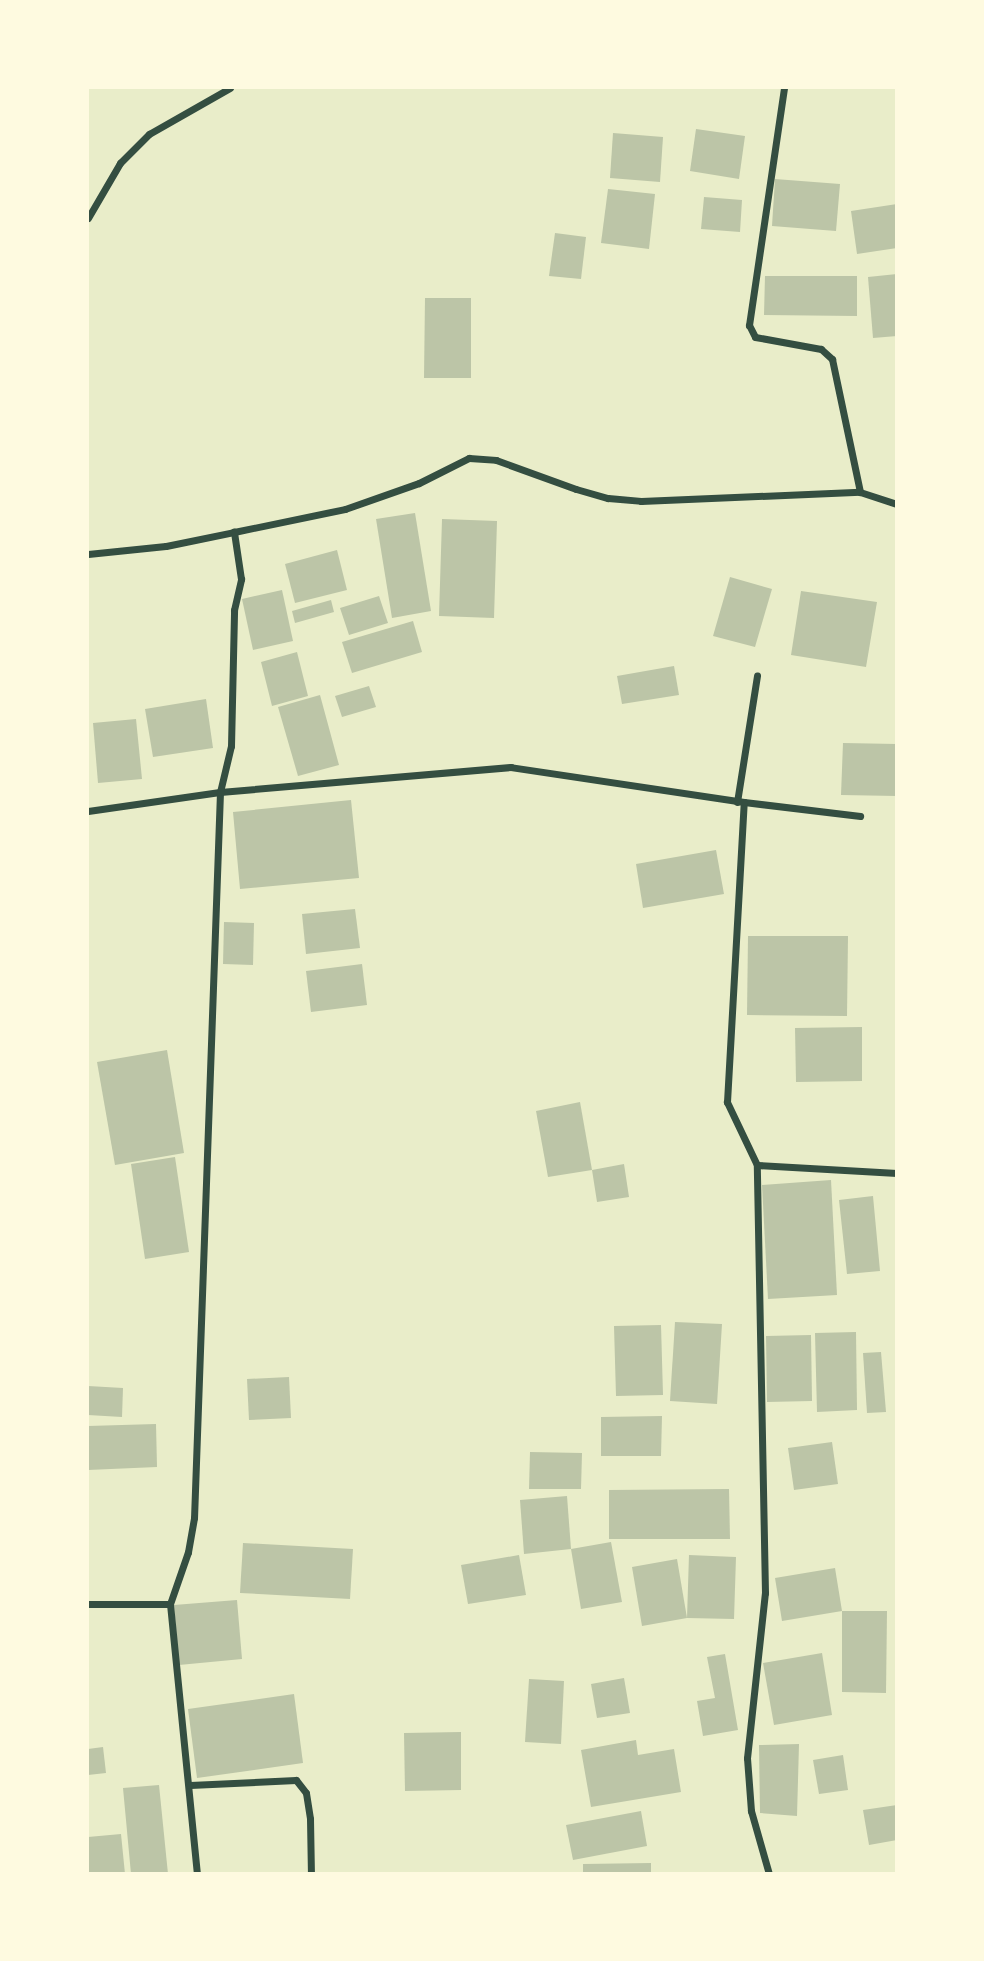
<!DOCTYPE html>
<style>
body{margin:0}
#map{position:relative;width:984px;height:1961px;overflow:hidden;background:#e9edc9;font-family:"Playfair Display",serif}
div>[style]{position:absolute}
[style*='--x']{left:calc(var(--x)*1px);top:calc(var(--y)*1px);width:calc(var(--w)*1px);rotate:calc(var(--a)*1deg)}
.building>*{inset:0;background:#bcc5a7}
.minor>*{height:7px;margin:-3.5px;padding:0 3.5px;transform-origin:3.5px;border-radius:3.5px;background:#344e41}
span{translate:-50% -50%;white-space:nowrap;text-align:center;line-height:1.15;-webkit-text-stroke:5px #fefae0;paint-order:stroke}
.frame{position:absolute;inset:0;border:89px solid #fefae0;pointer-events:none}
</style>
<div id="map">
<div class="building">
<i style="clip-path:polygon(696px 129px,745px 136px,739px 179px,690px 171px)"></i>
<i style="clip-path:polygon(613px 133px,663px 137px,660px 182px,610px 178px)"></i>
<i style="clip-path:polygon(775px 179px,840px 184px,836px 231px,772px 226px)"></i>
<i style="clip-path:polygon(608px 189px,655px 194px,649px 249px,601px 243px)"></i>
<i style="clip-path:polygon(704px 197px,742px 200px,740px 232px,701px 229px)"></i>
<i style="clip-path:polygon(897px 204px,897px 248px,857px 254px,851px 211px)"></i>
<i style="clip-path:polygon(555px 233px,586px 237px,581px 279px,549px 276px)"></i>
<i style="clip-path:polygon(897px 274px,897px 336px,873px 338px,868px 277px)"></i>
<i style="clip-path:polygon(765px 276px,857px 276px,857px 316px,764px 315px)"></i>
<i style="clip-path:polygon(425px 298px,471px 298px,471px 378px,424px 378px)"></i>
<i style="clip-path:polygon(415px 513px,431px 611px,392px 618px,376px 519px)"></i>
<i style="clip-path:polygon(442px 519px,497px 521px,494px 618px,439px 616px)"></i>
<i style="clip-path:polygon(337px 550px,347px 590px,295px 603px,285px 564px)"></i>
<i style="clip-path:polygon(730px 577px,772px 589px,755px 647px,713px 636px)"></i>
<i style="clip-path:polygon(282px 590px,293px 641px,253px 650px,242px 599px)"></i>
<i style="clip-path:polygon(801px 591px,877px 602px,866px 667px,791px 655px)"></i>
<i style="clip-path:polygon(379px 596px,388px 623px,349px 635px,340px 608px)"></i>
<i style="clip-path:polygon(331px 600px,334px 612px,295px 623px,292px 611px)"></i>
<i style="clip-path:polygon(413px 621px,422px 652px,352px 673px,342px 642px)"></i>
<i style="clip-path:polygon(297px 652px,308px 696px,272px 706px,261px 662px)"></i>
<i style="clip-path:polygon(674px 666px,679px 695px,622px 704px,617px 676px)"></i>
<i style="clip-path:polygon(369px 686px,376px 707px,342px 717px,335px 696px)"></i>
<i style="clip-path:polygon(320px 695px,339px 765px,298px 776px,278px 707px)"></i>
<i style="clip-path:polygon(206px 699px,213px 748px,153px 757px,145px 709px)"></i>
<i style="clip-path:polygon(136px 719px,142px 779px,98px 783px,93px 723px)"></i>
<i style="clip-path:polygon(843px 743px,897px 744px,897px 796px,841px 795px)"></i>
<i style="clip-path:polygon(351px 800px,359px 878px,240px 889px,233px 812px)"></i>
<i style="clip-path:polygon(716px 850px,724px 894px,643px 908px,636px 864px)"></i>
<i style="clip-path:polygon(355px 909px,360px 948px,306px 954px,302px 914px)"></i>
<i style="clip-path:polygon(224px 922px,254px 923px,253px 965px,223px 964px)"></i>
<i style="clip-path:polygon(748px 936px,848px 936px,847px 1016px,747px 1015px)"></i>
<i style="clip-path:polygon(362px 964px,367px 1005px,311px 1012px,306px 971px)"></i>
<i style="clip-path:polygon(862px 1027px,862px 1081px,796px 1082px,795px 1028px)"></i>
<i style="clip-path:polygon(167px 1050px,184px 1153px,115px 1165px,97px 1062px)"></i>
<i style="clip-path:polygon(580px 1102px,592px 1170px,548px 1177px,536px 1111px)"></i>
<i style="clip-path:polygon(175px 1157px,189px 1252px,145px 1259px,131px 1164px)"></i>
<i style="clip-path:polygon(624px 1164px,629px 1197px,597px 1202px,592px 1170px)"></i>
<i style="clip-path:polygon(831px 1180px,837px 1295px,768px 1299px,762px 1185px)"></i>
<i style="clip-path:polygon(873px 1196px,880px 1271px,847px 1274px,839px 1200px)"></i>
<i style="clip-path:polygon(675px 1322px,722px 1324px,717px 1404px,670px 1401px)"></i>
<i style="clip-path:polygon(661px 1325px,663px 1395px,616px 1396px,614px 1326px)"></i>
<i style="clip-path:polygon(856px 1332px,857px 1410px,817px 1412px,815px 1333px)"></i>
<i style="clip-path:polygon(811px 1335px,812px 1401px,767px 1402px,766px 1336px)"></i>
<i style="clip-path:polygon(881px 1352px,886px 1412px,867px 1413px,863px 1353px)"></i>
<i style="clip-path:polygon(289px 1377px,291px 1418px,249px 1420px,247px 1379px)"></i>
<i style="clip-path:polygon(88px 1386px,123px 1388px,122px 1417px,88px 1415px)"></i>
<i style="clip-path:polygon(662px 1416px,661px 1456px,601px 1456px,601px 1417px)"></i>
<i style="clip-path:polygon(156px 1424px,157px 1467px,88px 1470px,88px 1426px)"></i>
<i style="clip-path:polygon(832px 1442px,838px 1484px,794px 1490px,788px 1448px)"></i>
<i style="clip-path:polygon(530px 1452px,582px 1453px,581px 1489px,529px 1489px)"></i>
<i style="clip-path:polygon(729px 1489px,730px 1539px,609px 1539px,609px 1490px)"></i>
<i style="clip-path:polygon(567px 1496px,571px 1549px,524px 1554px,520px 1500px)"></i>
<i style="clip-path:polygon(611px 1542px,622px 1602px,581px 1609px,571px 1549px)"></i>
<i style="clip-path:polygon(243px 1543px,353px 1549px,350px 1599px,240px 1593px)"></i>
<i style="clip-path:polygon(519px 1555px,526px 1595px,468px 1604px,461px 1565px)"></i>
<i style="clip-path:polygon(689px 1555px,736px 1557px,734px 1619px,687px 1618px)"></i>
<i style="clip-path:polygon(677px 1559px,687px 1618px,642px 1626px,632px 1567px)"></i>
<i style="clip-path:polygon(835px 1568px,842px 1611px,782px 1621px,775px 1578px)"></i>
<i style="clip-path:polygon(237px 1600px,242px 1659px,179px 1665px,174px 1605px)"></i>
<i style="clip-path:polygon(842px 1611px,887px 1611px,886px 1693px,842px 1692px)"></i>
<i style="clip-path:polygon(822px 1653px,832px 1715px,774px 1725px,763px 1663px)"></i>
<i style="clip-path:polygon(725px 1654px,738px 1730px,703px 1736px,697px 1701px,715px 1698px,707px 1657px)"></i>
<i style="clip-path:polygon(624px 1678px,630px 1713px,597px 1718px,591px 1684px)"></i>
<i style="clip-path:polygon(529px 1679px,564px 1681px,561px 1744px,525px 1742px)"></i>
<i style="clip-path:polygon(294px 1694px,303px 1763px,197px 1778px,188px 1709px)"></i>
<i style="clip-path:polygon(461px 1732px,461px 1790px,405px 1791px,404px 1733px)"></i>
<i style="clip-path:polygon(636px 1740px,638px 1755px,674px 1749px,681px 1792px,591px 1807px,581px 1750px)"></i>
<i style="clip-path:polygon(799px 1744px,797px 1816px,760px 1813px,759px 1745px)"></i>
<i style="clip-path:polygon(103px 1747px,106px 1773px,88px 1775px,88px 1749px)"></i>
<i style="clip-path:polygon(843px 1755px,848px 1790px,819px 1794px,813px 1760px)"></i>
<i style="clip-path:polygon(159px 1785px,168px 1874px,131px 1874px,123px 1788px)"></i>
<i style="clip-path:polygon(897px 1805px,897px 1840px,869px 1845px,863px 1810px)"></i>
<i style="clip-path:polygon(641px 1811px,647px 1846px,573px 1860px,566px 1825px)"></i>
<i style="clip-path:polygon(121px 1834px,125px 1874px,88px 1874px,88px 1837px)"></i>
<i style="clip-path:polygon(651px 1863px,651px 1874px,583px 1874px,583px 1864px)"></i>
</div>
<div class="minor">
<i style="--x:784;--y:88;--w:240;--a:98.4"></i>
<i style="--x:749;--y:325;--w:13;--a:63"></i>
<i style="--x:755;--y:337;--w:67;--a:10.3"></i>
<i style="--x:821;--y:349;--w:15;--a:42"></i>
<i style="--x:832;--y:359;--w:136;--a:78.1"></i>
<i style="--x:860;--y:492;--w:39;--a:18"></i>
<i style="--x:88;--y:218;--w:64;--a:-59.8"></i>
<i style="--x:120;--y:163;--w:41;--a:-45"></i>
<i style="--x:149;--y:134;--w:93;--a:-29.6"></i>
<i style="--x:88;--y:554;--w:78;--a:-5.9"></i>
<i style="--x:166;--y:546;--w:69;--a:-11.6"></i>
<i style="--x:737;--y:802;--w:128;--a:-81"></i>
<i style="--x:744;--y:802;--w:117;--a:6.9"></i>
<i style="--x:88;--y:811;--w:133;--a:-8.2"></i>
<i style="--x:220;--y:792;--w:726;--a:92.05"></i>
<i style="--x:194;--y:1518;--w:35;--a:100"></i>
<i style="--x:188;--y:1552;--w:55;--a:109.1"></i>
<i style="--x:757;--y:1165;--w:70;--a:-115.5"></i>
<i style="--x:727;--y:1102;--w:300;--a:-86.8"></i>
<i style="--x:744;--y:802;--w:236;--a:-171.5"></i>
<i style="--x:511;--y:767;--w:292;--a:175.1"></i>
<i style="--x:220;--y:792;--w:47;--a:-76.6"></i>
<i style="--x:231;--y:746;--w:136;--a:-88.7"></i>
<i style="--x:234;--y:610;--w:32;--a:-77"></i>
<i style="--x:241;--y:579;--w:48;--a:-98.5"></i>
<i style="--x:234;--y:532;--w:113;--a:-11.7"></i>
<i style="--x:345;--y:509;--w:78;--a:-19.4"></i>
<i style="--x:419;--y:483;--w:56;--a:-26.6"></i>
<i style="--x:469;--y:458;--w:27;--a:4"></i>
<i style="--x:496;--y:460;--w:85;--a:19.9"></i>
<i style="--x:576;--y:489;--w:33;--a:16"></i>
<i style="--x:608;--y:498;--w:33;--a:5"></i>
<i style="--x:641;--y:501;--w:219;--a:-2.4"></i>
<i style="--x:88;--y:1604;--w:82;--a:0"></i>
<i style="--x:170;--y:1604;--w:271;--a:84.3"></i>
<i style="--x:190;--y:1785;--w:106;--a:-2.7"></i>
<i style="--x:296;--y:1780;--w:16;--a:52"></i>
<i style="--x:306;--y:1793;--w:26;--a:81"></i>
<i style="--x:310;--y:1819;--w:55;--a:89"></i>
<i style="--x:769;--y:1874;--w:66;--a:-105.9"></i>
<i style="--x:751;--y:1811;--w:53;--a:-94.3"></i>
<i style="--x:747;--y:1758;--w:166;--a:-83.8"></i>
<i style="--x:765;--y:1593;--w:428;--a:-91.1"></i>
<i style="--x:757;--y:1165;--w:140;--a:3.3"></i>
</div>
<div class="frame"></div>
</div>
